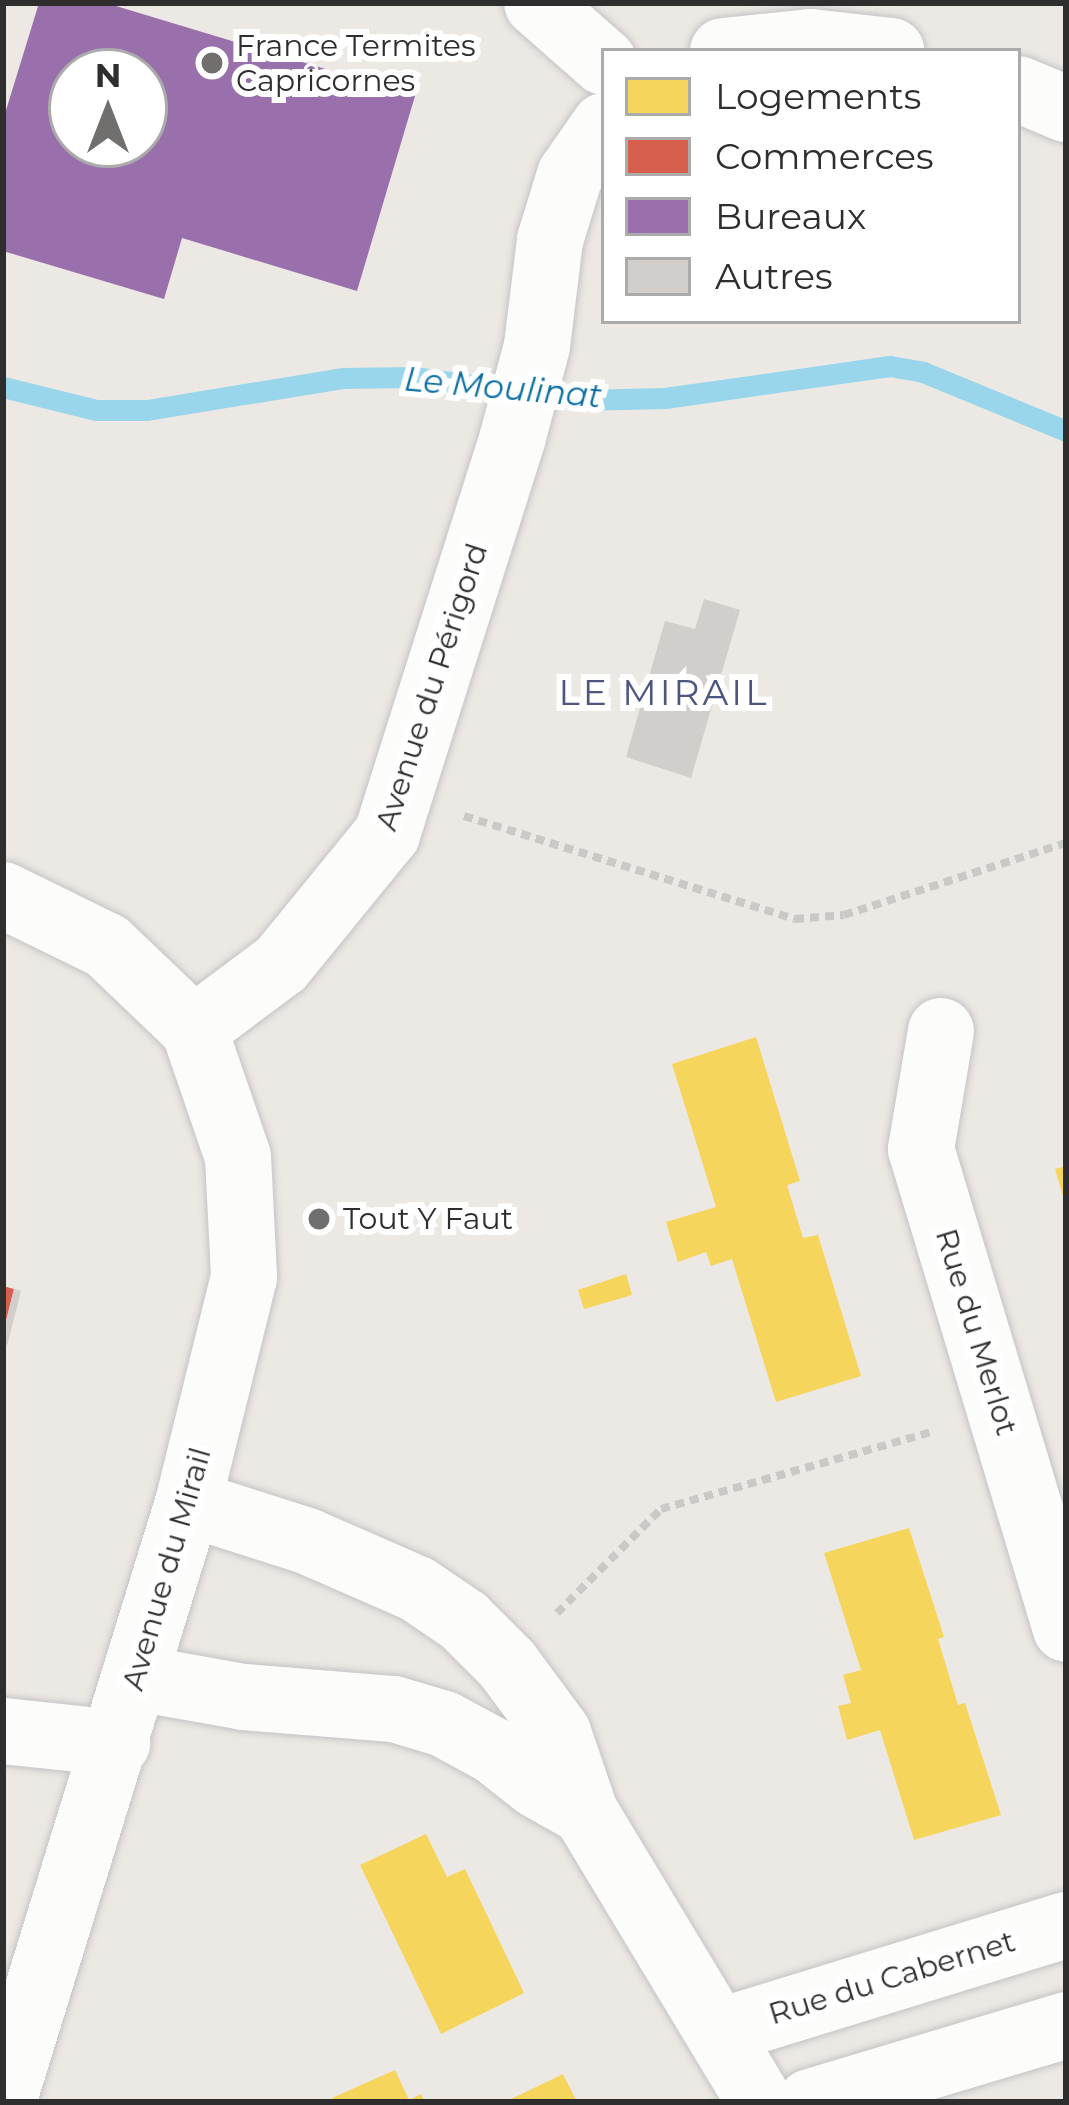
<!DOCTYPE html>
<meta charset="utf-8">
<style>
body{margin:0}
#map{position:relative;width:1069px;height:2105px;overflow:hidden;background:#ece8e4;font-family:Montserrat,sans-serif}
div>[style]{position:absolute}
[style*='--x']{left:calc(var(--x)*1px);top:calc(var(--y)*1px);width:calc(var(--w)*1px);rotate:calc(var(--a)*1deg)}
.homes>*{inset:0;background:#f6d55c}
.shops>*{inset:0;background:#d6604d}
.offices>*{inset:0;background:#9970ab}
.stream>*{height:21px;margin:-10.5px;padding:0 10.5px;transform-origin:10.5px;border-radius:10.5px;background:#99d6ec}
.building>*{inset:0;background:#d1cecb}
.path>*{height:8px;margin-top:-4px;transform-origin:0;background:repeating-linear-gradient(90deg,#c9c9c8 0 9px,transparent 0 15px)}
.roads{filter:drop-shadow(0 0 3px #c5c4c5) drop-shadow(0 0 3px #c5c4c5)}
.minor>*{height:66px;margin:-33px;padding:0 33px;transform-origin:33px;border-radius:33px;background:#fcfcfb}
.dots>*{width:33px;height:33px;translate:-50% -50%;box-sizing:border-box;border:6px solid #fff;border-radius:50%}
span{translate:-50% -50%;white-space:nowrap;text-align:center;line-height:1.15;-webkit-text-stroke:12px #fff;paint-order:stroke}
.poi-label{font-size:30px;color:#2e2e2e}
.left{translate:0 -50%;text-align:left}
.street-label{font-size:30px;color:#2e2e2e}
.water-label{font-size:33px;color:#0d6fa3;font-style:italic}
.quarter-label{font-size:36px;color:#4d5680;letter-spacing:3px}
.frame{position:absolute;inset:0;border:6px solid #2e2e2e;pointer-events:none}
.legend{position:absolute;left:601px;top:48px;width:420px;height:276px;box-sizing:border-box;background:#fff;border:3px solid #ababab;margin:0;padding:15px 21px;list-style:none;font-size:36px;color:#2e2e2e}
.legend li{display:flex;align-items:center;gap:24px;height:60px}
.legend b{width:60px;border:3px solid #ababab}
.north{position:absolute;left:48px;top:48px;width:120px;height:120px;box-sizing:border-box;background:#fff;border:3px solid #ababab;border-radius:50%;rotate:0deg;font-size:33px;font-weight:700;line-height:48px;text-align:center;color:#2e2e2e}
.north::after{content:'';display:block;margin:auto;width:42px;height:54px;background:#706f6e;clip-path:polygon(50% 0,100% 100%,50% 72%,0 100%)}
</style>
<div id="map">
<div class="homes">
<i style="clip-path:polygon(756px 1037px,800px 1181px,787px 1185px,803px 1238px,818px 1235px,861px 1376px,776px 1402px,732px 1259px,711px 1266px,706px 1252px,678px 1262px,666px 1222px,716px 1207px,672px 1064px)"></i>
<i style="clip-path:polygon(1066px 1166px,1066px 1202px,1065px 1203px,1055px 1169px)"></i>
<i style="clip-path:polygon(626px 1274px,632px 1295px,584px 1309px,578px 1290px)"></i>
<i style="clip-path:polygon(909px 1528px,944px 1637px,938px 1639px,958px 1705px,965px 1703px,1001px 1815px,914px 1840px,880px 1730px,847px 1740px,838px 1706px,851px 1703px,843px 1675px,861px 1670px,824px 1553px)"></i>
<i style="clip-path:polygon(426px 1834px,447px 1877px,465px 1869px,524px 1993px,441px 2034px,360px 1865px)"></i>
<i style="clip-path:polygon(395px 2070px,409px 2100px,421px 2094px,425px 2102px,334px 2102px,332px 2098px)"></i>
<i style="clip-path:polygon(563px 2074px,577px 2102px,505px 2102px)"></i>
</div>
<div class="shops">
<i style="clip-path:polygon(3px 1286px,14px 1289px,5px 1326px,3px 1325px)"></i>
</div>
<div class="offices">
<i style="clip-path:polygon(evenodd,39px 3px,106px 3px,415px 96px,357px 291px,182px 238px,164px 299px,3px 251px,3px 120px,39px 3px,72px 72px,144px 72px,144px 144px,72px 144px,72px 72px)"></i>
</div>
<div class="stream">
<i style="--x:3;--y:387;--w:96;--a:13.9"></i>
<i style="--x:96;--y:410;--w:51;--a:0"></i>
<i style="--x:147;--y:410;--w:199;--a:-9.3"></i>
<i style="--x:343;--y:378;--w:70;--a:-0.8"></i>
<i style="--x:413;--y:377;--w:169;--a:7.8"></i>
<i style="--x:580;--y:400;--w:85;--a:-1.3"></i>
<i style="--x:665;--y:398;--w:227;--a:-8.1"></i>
<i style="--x:890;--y:366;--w:34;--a:10"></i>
<i style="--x:923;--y:372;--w:155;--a:22.4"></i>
</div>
<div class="building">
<i style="clip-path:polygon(704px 599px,740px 610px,691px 778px,626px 757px,665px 621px,695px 629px)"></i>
<i style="clip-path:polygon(14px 1289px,21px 1291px,7px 1346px,3px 1332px)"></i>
</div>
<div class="path">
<i style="--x:464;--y:816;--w:347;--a:17.3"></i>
<i style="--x:795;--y:919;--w:49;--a:-4.7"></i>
<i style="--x:844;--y:915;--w:233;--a:-18"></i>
<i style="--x:557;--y:1613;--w:147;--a:-45"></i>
<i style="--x:661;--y:1509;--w:282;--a:-15.9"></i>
</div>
<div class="roads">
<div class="minor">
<i style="--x:537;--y:3;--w:89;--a:41.4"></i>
<i style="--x:723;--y:51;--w:88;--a:-5.8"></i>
<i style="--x:811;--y:42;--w:81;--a:6.4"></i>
<i style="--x:1018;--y:89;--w:52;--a:22.6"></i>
<i style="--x:3;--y:895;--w:116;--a:26.1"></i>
<i style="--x:107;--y:946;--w:120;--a:43.7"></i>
<i style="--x:194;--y:1029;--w:135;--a:71"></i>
<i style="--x:238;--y:1157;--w:120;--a:87.1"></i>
<i style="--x:244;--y:1277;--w:233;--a:103.9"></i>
<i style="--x:188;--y:1503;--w:627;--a:107.16"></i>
<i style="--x:194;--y:1029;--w:109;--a:-36.8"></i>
<i style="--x:281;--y:964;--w:168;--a:-50.8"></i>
<i style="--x:387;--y:834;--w:413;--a:-72.4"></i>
<i style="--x:512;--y:440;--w:97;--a:-75.1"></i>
<i style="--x:537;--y:346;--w:107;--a:-83"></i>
<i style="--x:550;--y:240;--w:68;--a:-72.9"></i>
<i style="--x:570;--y:175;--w:60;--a:-55.2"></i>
<i style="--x:941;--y:1031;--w:120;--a:99.6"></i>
<i style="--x:921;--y:1149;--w:501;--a:73.19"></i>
<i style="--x:188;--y:1503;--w:125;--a:17.7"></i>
<i style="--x:307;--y:1541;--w:120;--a:23.6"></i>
<i style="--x:417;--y:1589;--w:57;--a:34.2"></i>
<i style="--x:464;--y:1621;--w:61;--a:45"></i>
<i style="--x:507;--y:1664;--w:86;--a:53.5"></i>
<i style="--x:558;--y:1733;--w:83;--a:71.1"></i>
<i style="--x:585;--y:1812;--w:339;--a:58.9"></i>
<i style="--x:137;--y:1678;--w:109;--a:10.1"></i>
<i style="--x:244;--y:1697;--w:150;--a:4.6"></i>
<i style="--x:394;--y:1709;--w:52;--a:16.7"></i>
<i style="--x:444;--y:1724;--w:57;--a:28.4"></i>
<i style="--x:494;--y:1751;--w:55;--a:38.3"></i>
<i style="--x:537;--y:1785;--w:55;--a:29.4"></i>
<i style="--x:3;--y:1731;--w:115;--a:6"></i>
<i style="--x:718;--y:2032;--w:364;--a:-17.1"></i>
<i style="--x:810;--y:2102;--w:267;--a:-16.7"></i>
</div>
</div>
<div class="dots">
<i style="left:212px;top:63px;background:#706f6e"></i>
<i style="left:319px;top:1219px;background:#706f6e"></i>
</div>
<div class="poi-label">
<span class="left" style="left:236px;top:63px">France Termites<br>Capricornes</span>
<span class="left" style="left:343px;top:1219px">Tout Y Faut</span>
</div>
<div class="street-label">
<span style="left:432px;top:687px;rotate:-72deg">Avenue du Périgord</span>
<span style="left:976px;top:1332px;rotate:73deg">Rue du Merlot</span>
<span style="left:167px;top:1569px;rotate:-74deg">Avenue du Mirail</span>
<span style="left:892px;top:1978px;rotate:-17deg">Rue du Cabernet</span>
</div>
<div class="water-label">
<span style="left:503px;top:388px;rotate:5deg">Le Moulinat</span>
</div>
<div class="quarter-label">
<span style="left:664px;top:693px">LE MIRAIL</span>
</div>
<div class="frame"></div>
<ul class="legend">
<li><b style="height:33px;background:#f6d55c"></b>Logements</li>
<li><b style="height:33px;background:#d6604d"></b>Commerces</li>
<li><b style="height:33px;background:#9970ab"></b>Bureaux</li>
<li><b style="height:33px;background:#d1cecb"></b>Autres</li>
</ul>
<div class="north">N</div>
</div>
